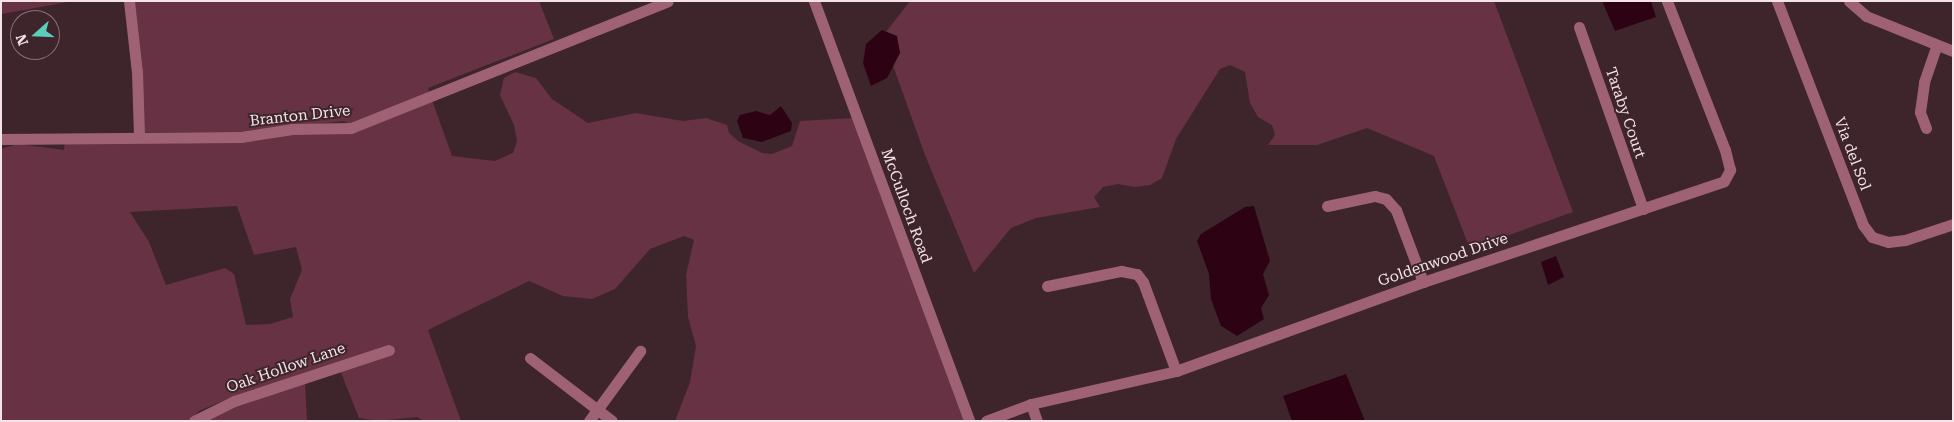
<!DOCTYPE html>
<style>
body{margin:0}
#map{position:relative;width:1954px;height:422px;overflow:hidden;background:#3e252c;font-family:"Roboto Serif",serif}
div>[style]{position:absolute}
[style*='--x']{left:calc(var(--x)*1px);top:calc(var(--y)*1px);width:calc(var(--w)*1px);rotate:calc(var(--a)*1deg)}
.green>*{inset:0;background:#673243}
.water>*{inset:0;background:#2d0314}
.minor>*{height:11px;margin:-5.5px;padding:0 5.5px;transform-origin:5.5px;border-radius:5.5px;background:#9f6274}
span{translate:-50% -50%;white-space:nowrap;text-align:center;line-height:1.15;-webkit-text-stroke:4px #3e252c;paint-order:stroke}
.street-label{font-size:15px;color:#f4e3e8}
.frame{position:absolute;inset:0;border:2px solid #f4e3e8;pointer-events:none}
.north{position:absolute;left:10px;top:10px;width:50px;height:50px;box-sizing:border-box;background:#3e252c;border:1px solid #877177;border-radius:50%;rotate:250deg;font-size:14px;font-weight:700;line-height:20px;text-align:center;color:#f4e3e8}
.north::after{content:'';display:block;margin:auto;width:18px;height:22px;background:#5bcebb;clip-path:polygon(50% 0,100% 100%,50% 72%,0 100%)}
</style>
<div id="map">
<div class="green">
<i style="clip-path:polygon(1px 1px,73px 1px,2px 14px)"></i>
<i style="clip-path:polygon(133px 1px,539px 1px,554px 39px,428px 88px,429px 92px,350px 124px,344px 121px,245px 132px,143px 132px)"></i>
<i style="clip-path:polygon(910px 1px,1494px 1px,1573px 212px,1470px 249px,1434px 156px,1367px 128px,1317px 145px,1268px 145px,1275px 135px,1272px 125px,1258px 117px,1250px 103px,1245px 72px,1230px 65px,1220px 69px,1176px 139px,1162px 178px,1150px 185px,1135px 187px,1118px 184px,1103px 187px,1094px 197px,1100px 207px,1036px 218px,1011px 228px,974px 273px,925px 155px,890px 57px,886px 32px)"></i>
<i style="clip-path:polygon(evenodd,515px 72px,536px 78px,552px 99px,588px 123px,636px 113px,683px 121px,706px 118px,727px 125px,729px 133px,738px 141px,762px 153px,772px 154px,792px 146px,800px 121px,853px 118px,965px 421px,675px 421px,690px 382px,696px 346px,688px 317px,686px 275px,694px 240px,684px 236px,650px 249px,615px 289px,592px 299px,563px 296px,529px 281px,428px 330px,461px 421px,424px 421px,417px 417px,379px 421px,359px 418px,340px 370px,394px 352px,392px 345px,232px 397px,199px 411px,189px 421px,1px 421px,1px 149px,18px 144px,64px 150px,65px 141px,351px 132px,432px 100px,452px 156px,495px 161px,513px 153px,517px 141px,514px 125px,500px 95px,504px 78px,515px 72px,237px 206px,254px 255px,296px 247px,302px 270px,290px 299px,293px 317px,270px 324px,246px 325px,234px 274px,225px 268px,166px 285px,149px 242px,130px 212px,237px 206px)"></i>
<i style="clip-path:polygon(305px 381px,307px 421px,200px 421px,235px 404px)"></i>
</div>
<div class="water">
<i style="clip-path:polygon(1602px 1px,1651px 1px,1656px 17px,1615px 31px)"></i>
<i style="clip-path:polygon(882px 30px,897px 36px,900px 53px,887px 78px,871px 86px,863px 63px,866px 44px)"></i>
<i style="clip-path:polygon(781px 106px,792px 123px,791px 131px,762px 142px,743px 138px,737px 121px,740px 115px,756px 111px,770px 115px)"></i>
<i style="clip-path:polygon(1254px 206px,1270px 261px,1263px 274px,1269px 295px,1261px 308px,1264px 319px,1237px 336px,1221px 326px,1211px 299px,1209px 274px,1197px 241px,1201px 234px,1245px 207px)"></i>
<i style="clip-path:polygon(1556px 256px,1564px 277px,1548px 285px,1541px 262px)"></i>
<i style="clip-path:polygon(1346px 374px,1365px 421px,1292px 421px,1283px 396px)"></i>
</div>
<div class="minor">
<i style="--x:129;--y:1;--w:71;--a:83.6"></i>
<i style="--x:137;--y:72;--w:64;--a:88.2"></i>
<i style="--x:814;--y:1;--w:448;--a:69.7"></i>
<i style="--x:1777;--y:1;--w:240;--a:69"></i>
<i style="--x:1863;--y:225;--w:15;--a:53"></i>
<i style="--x:1872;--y:237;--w:17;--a:17"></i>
<i style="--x:1888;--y:242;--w:17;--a:-7"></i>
<i style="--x:1905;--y:240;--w:51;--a:-18.4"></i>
<i style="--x:1849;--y:1;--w:23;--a:41"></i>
<i style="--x:1866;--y:16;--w:94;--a:21.9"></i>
<i style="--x:1579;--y:27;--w:193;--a:70.6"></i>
<i style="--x:1926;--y:128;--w:17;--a:-111"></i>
<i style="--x:1920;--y:112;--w:30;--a:-82"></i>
<i style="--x:1924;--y:82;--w:37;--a:-71"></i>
<i style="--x:1;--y:139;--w:240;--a:-0.5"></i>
<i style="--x:241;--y:137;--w:52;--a:-8.9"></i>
<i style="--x:292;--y:129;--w:59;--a:-1"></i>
<i style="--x:351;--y:128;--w:341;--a:-21.8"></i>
<i style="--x:1327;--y:206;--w:49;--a:-11.8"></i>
<i style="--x:1375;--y:196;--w:11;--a:15"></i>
<i style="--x:1386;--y:199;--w:15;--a:48"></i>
<i style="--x:1396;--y:210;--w:77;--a:69.4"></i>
<i style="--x:1047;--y:286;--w:76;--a:-11.5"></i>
<i style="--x:1121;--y:271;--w:16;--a:11"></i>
<i style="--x:1137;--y:274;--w:10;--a:53"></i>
<i style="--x:1143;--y:282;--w:95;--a:69.7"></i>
<i style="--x:530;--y:358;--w:103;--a:37.5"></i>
<i style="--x:1031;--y:404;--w:18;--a:71"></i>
<i style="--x:194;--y:421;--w:45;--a:-26.6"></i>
<i style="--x:234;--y:401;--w:163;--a:-18.2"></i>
<i style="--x:589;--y:421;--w:87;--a:-53.9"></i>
<i style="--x:986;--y:421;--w:48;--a:-20.7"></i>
<i style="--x:1031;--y:404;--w:149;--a:-12.8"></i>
<i style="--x:1176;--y:371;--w:263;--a:-19.8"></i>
<i style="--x:1423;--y:282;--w:317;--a:-18.5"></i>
<i style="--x:1724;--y:181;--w:13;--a:-61"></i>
<i style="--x:1730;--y:170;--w:21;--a:-104"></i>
<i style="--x:1725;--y:150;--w:160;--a:-111.3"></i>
</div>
<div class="street-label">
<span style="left:1625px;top:113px;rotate:71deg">Taraby Court</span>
<span style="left:300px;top:116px;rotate:-6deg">Branton Drive</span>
<span style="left:1852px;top:154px;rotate:69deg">Via del Sol</span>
<span style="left:906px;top:206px;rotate:70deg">McCulloch Road</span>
<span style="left:1443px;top:260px;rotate:-19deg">Goldenwood Drive</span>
<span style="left:286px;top:368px;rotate:-19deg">Oak Hollow Lane</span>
</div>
<div class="frame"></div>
<div class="north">N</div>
</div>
